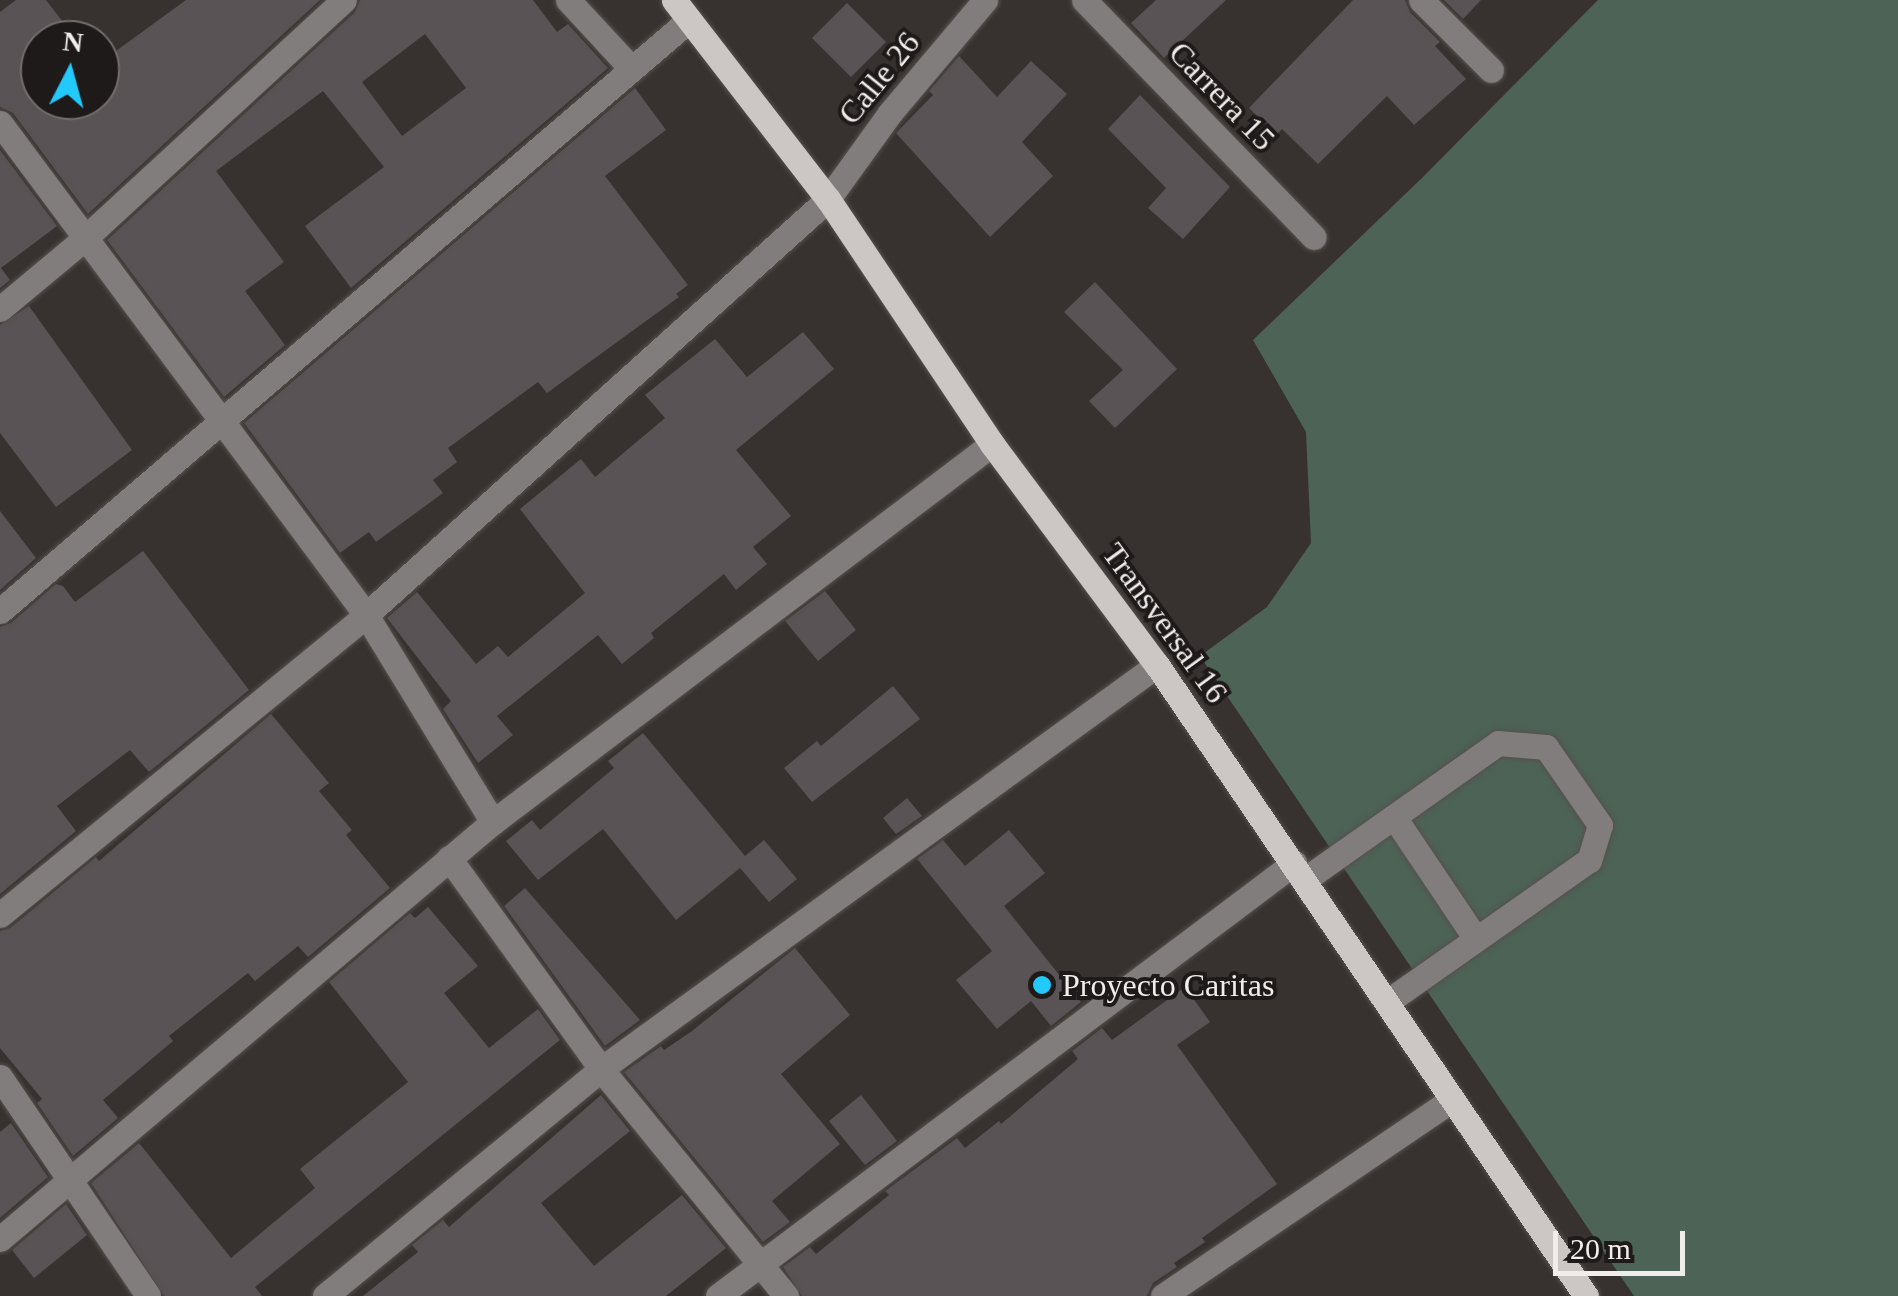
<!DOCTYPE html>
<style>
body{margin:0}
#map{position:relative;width:1898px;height:1296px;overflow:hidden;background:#37322f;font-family:"Times New Roman",serif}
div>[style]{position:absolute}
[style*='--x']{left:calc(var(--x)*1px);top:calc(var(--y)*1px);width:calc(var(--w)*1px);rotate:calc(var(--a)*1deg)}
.green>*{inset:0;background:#4d6356}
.building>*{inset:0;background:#595355}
.roads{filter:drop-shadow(0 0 2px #55504d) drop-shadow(0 0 2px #55504d)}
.minor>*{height:25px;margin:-12.5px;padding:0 12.5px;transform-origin:12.5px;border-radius:12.5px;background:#807d7c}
.major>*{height:25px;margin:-12.5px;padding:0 12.5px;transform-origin:12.5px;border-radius:12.5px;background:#ccc7c4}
.dots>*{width:28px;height:28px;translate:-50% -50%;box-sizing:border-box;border:5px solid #1d1a19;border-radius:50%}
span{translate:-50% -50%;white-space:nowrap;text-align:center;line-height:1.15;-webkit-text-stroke:8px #1d1a19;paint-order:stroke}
.street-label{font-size:32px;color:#f0edeb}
.poi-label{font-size:32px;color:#f0edeb}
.left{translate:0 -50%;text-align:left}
.north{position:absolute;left:20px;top:20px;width:100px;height:100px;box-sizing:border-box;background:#1d1a19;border:2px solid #716e6d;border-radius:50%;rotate:6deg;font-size:28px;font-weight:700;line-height:40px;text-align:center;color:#f0edeb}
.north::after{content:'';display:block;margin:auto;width:35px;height:45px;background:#21c9fd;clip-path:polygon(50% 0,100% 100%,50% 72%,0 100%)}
.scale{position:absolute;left:1553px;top:1231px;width:132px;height:45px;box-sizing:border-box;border:5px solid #f0edeb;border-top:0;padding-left:12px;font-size:30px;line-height:35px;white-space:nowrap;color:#f0edeb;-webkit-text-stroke:8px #1d1a19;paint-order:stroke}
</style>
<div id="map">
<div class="green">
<i style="clip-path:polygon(1598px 0,1898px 0,1898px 1296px,1634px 1296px,1200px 656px,1267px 607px,1311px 543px,1306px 432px,1253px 340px,1422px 178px)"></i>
</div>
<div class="building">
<i style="clip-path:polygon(16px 0,46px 0,77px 40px,40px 40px,40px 100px,100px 100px,100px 57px,113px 47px,116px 51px,186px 0,320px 0,88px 214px,13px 113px,0 107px,0 12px)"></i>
<i style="clip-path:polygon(evenodd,360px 0,533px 0,557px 32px,568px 24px,608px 68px,351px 288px,305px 226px,384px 167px,323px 91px,216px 171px,284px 262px,245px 291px,285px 345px,224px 397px,107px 240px,355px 12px,360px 0,425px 34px,466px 88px,402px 136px,362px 82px,425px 34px)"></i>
<i style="clip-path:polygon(1156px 0,1226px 0,1164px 58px,1131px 23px)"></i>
<i style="clip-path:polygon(1353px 0,1405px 0,1410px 12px,1440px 42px,1435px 46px,1466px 79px,1414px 125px,1387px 96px,1318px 164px,1282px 129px,1276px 135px,1249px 108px)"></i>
<i style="clip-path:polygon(1444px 0,1481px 0,1463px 19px)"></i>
<i style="clip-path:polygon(847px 3px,886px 42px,851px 77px,812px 38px)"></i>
<i style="clip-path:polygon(959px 56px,997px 97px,1031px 61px,1067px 94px,1022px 142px,1053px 176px,990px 237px,896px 133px,933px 95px,929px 91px)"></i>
<i style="clip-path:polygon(635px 88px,666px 130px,605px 176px,688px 285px,676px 294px,679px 297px,547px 393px,538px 382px,448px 448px,457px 462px,433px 480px,443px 493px,376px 542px,369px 532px,340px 553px,244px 423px)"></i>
<i style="clip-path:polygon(1140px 95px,1230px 187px,1183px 239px,1148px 208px,1166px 188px,1108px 129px)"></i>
<i style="clip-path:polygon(0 150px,57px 226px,1px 268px,10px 280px,0 288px)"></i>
<i style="clip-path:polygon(1095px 282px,1177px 369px,1115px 428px,1089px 401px,1123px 370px,1064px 312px)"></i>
<i style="clip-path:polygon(29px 306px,132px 450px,56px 507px,0 433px,0 325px)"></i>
<i style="clip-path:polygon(803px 332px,834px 369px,736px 450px,791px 516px,753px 547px,767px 564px,736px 590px,724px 574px,651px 633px,654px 638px,622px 664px,598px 635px,497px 716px,513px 735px,478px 763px,443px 709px,451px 701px,387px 618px,417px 592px,476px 664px,498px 646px,508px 657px,585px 593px,520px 509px,581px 459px,595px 477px,665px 418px,645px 395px,715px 339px,747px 377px)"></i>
<i style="clip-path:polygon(0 511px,36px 558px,0 590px)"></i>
<i style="clip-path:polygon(143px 551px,249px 690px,149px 772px,130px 750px,57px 806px,76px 831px,0 894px,0 627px,11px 623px,56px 584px,63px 586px,75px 602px)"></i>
<i style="clip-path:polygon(825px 591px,856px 630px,818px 661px,785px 621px)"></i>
<i style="clip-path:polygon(893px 686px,920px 719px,812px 802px,784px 768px,817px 741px,821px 746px)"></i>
<i style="clip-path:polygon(271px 714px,329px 783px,319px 791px,352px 830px,346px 835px,390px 888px,308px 957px,298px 946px,255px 981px,248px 973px,169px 1036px,173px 1041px,103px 1100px,118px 1118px,73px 1156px,37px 1103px,42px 1099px,0 1048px,0 931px,10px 928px,96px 857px,99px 861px)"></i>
<i style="clip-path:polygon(643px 733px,745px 856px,764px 840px,797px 879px,769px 902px,740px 868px,676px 920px,603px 829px,538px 880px,506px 841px,532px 820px,540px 830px,614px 768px,608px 761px)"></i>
<i style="clip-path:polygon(907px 798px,922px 816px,896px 834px,883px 818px)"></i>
<i style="clip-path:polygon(1009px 830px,1045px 873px,1004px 906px,1081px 1002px,1051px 1026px,1031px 1001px,997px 1029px,956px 980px,992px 951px,917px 859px,943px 840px,965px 866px)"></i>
<i style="clip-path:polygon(525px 888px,640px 1020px,605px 1046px,504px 906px)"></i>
<i style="clip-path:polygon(428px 907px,478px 966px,444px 993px,489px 1048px,538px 1009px,560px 1040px,255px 1287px,262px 1296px,164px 1296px,91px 1183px,139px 1143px,231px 1258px,315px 1188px,300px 1169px,408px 1082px,329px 982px,410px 913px,415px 918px)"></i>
<i style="clip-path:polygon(795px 948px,850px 1015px,781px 1074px,840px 1144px,772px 1201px,790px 1222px,763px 1242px,624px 1072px,661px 1046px,664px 1050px,692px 1031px)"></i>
<i style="clip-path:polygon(1185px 987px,1210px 1022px,1177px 1045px,1277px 1184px,1202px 1238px,1205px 1242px,1174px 1263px,1177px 1267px,1153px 1283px,1147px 1296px,802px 1296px,783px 1267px,810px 1247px,816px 1254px,889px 1195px,885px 1191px,957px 1138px,965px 1148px,999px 1121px,1001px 1124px,1078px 1059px,1072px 1051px,1102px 1028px,1112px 1040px)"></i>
<i style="clip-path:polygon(601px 1095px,630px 1131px,541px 1203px,594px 1266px,682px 1195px,726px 1248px,666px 1296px,363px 1296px,418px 1252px,412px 1245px,443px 1220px,449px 1227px)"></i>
<i style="clip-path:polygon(861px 1095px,897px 1141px,865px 1165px,829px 1121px)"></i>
<i style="clip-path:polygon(11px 1123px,48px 1177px,0 1218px,0 1132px)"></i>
<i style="clip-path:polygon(66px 1204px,87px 1235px,34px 1278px,12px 1250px)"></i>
</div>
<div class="roads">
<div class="minor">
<i style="--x:568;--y:0;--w:91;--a:47.2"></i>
<i style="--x:1084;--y:0;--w:330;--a:45.9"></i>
<i style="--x:1421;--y:0;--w:99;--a:45"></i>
<i style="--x:0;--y:123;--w:613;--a:53.35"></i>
<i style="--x:366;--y:615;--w:243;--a:58.5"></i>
<i style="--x:0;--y:309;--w:109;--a:-39.8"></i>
<i style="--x:84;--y:239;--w:353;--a:-42.6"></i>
<i style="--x:0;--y:611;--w:908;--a:-40.62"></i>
<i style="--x:1394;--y:817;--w:147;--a:56.1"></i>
<i style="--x:449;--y:858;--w:260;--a:54.2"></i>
<i style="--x:601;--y:1069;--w:293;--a:50.8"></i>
<i style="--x:1304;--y:880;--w:237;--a:-35.2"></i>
<i style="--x:1498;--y:743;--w:48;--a:4.8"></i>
<i style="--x:1546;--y:747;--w:95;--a:55.3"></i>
<i style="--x:1600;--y:825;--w:37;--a:107"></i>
<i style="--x:1589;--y:860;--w:247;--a:144.9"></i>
<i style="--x:0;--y:915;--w:473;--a:-39.3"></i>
<i style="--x:366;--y:615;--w:622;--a:-42"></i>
<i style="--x:828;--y:199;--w:106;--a:-54.2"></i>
<i style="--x:890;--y:113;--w:148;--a:-49.9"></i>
<i style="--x:0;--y:1077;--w:264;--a:55.9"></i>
<i style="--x:0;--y:1239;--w:646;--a:-40.23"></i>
<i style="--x:493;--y:822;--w:626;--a:-37.14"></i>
<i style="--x:325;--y:1296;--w:357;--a:-39.4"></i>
<i style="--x:601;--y:1069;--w:687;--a:-36"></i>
<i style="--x:718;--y:1296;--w:721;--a:-36.93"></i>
<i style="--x:1163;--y:1296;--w:348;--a:-34.2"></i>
</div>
<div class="major">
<i style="--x:674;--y:0;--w:252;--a:52.3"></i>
<i style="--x:828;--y:199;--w:295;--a:56.2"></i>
<i style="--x:992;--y:444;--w:276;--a:53.3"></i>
<i style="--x:1157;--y:665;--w:763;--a:55.79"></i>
</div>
</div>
<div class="dots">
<i style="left:1042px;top:985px;background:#21c9fd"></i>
</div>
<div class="street-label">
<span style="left:879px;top:78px;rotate:-51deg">Calle 26</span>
<span style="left:1222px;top:96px;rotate:46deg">Carrera 15</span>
<span style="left:1165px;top:623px;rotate:54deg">Transversal 16</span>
</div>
<div class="poi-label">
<span class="left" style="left:1062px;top:985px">Proyecto Caritas</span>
</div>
<div class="north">N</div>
<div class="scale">20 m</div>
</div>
